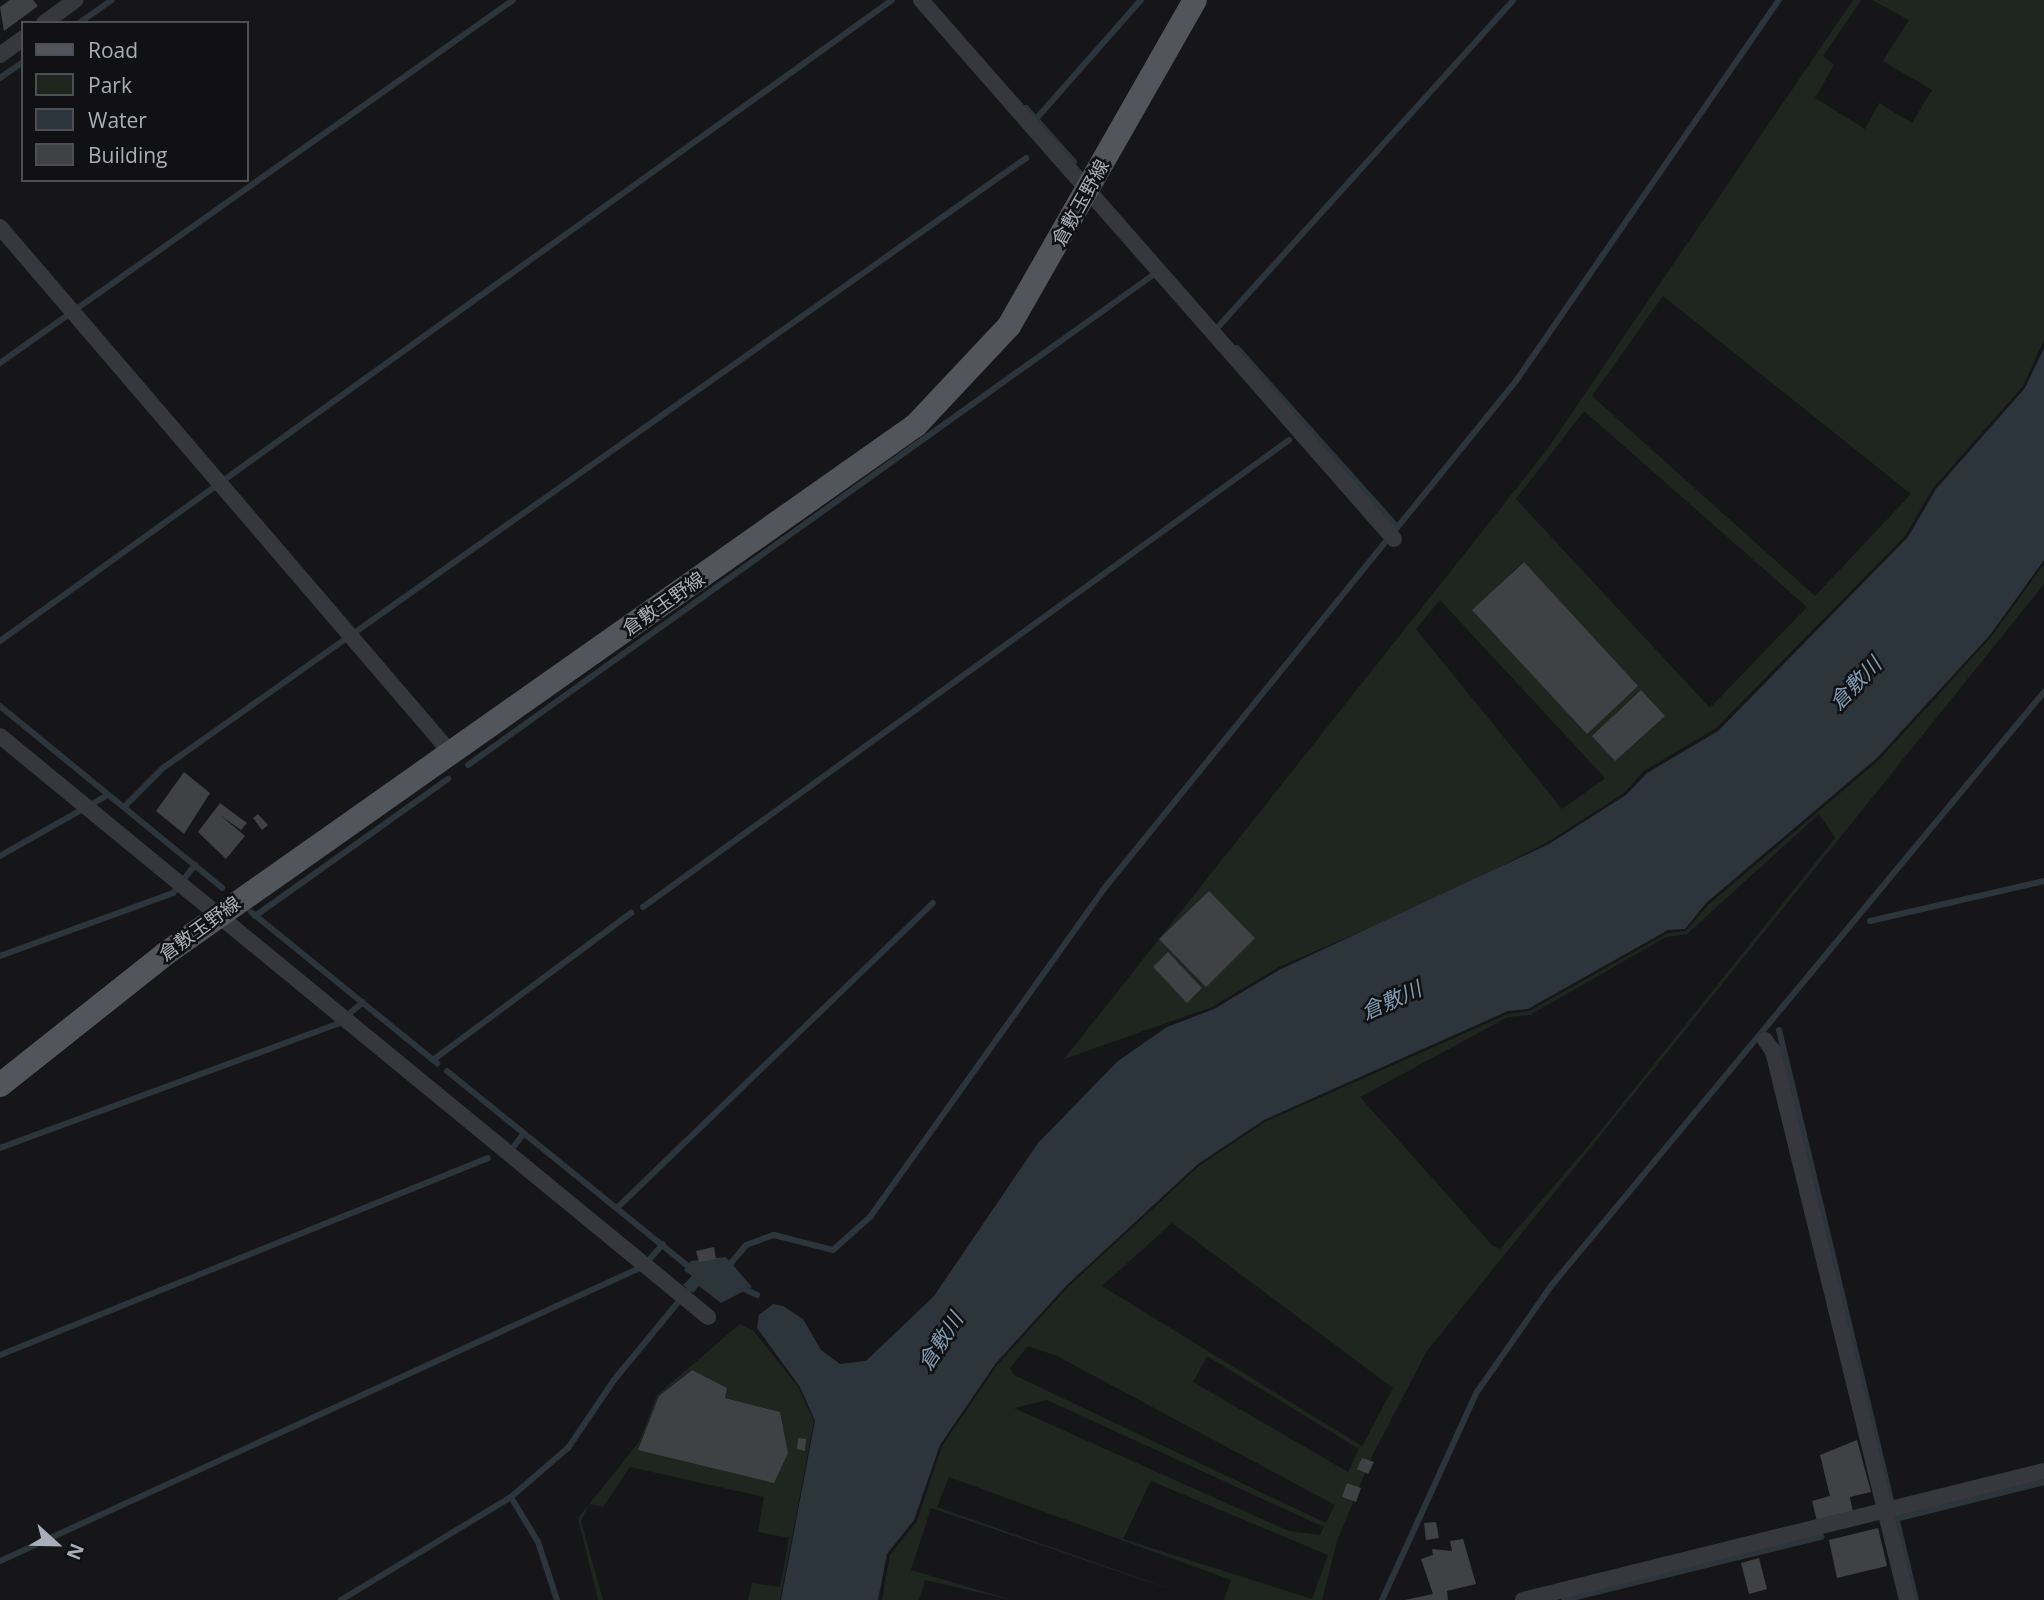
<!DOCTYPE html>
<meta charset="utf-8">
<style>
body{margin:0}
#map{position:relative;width:2044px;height:1600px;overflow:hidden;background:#161618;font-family:"Open Sans","Noto Sans JP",sans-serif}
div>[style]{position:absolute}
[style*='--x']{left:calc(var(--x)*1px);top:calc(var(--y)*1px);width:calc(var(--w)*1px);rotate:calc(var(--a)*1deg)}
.green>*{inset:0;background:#1e261f}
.water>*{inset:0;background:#2c353c}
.stream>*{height:6px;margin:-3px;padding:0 3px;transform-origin:3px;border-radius:3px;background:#2c353c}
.building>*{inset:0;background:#404145}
.street>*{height:16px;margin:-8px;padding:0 8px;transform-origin:8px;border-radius:8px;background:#37383d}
.primary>*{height:24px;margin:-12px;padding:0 12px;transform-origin:12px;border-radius:12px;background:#53555c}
span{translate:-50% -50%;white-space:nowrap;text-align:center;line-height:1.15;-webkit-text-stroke:5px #111113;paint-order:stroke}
.street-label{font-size:19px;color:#a8adb8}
.water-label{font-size:21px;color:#7f9bb3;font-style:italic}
.legend{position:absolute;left:21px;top:21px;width:228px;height:161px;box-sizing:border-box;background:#111113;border:2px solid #4d4f55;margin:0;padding:9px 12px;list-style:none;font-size:21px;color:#a8adb8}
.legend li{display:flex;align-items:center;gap:14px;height:35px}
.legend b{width:35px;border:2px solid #4d4f55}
.north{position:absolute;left:21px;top:1509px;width:70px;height:70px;-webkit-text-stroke:5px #111113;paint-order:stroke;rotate:112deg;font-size:19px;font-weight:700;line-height:28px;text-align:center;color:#a8adb8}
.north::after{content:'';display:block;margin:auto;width:24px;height:32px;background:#a8adb8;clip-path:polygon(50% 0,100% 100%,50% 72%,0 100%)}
</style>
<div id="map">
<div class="green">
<i style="clip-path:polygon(evenodd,1853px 0,1861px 0,1823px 56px,1834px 65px,1815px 98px,1865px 129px,1879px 103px,1912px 123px,1932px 90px,1883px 61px,1909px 20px,1872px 0,2044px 0,2044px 340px,2023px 386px,1933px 488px,1905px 536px,1716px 728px,1644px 771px,1624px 793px,1548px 842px,1447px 894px,1279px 967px,1212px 1007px,1064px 1059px,1546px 451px,1853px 0,1663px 296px,1911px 494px,1815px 596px,1592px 396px,1663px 296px,1853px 0,1584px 411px,1807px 607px,1710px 708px,1516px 499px,1584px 411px,1853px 0,1523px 562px,1637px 686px,1473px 610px,1523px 562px,1853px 0,1440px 600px,1605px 778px,1604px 779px,1562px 809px,1416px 629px,1440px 600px,1853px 0,1209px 891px,1255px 938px,1160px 938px,1209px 891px,1853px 0,1168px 953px,1202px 988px,1187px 1002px,1153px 967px,1168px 953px)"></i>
<i style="clip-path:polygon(evenodd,2044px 564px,2044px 584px,1427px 1351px,1373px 1454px,1337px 1541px,1322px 1600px,1224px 1600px,1231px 1580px,949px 1477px,937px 1507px,1202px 1600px,931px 1508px,911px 1570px,1012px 1600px,925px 1580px,919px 1600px,882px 1600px,890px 1555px,917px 1521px,942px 1446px,998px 1364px,1069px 1286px,1199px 1166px,1265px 1122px,1508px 1014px,1529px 1011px,1668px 933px,1686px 931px,1708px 905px,1879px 760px,1991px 637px,2044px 564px,1819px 814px,1835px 838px,1594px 1139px,1500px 1249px,1492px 1245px,1360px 1097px,1508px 1017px,1530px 1015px,1666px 937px,1687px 934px,1819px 814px,2044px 564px,1172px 1223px,1393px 1388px,1362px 1446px,1102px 1286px,1172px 1223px,2044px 564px,1028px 1346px,1057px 1356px,1335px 1505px,1326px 1523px,1014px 1375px,1010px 1368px,1028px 1346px,2044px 564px,1207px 1356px,1359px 1449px,1348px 1472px,1193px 1382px,1207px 1356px,2044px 564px,1047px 1400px,1324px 1527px,1320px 1535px,1289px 1531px,1014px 1408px,1047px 1400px,2044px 564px,1151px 1481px,1328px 1555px,1312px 1599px,1123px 1539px,1151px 1481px)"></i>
<i style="clip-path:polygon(evenodd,740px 1324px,754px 1331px,798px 1387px,814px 1421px,780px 1600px,748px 1600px,752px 1583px,780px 1587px,789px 1538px,758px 1532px,764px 1497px,630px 1467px,603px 1507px,589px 1504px,581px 1521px,603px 1600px,598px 1600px,578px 1518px,639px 1442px,657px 1395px,740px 1324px,691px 1370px,727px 1388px,725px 1398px,780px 1412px,788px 1453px,659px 1396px,691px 1370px)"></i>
</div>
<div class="water">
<i style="clip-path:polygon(2044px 348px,2044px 560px,1990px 635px,1877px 758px,1706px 903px,1685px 929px,1668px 930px,1528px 1009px,1508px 1011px,1264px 1120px,1198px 1164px,1066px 1286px,996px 1363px,940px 1445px,914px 1520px,887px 1554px,878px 1600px,781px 1600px,815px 1421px,800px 1387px,757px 1328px,759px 1315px,773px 1304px,783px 1306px,803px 1319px,821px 1350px,840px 1364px,866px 1361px,934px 1296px,1038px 1143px,1118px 1061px,1167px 1027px,1214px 1009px,1279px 970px,1549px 844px,1626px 795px,1647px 773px,1718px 731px,1908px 537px,1936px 489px,2025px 388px)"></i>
<i style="clip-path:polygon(726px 1257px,752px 1287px,721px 1303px,699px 1286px,693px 1293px,683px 1285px,692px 1276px,684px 1270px,691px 1261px)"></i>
</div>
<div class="stream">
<i style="--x:79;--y:23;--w:40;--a:-34.9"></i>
<i style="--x:0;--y:78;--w:28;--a:-35"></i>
<i style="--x:1026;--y:108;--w:72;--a:48.4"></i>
<i style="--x:1036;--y:119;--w:159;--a:-48.6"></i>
<i style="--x:1218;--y:327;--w:440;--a:-47.9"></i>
<i style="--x:1237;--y:348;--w:240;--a:48.2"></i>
<i style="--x:0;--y:363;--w:628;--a:-35.28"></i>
<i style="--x:0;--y:641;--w:1098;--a:-35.7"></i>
<i style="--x:0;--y:706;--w:287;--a:39.3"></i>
<i style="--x:468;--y:765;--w:842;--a:-35.58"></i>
<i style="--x:124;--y:807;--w:55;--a:-45"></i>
<i style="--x:163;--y:768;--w:1057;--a:-35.25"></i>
<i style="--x:0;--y:856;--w:124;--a:-29.5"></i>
<i style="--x:643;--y:907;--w:797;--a:-35.86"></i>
<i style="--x:251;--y:912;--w:240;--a:39.1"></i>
<i style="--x:255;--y:916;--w:237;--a:-35.4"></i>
<i style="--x:1870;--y:921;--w:179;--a:-12.9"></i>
<i style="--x:0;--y:956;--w:184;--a:-20"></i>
<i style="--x:173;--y:893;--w:36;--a:-52"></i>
<i style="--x:1779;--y:1030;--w:484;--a:76.6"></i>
<i style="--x:433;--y:1060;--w:247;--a:-36.6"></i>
<i style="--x:447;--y:1071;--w:318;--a:39"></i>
<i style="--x:514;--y:1146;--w:16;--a:-52"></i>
<i style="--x:0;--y:1148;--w:359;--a:-20.2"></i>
<i style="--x:337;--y:1024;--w:34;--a:-40"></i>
<i style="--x:617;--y:1208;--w:439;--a:-44"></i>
<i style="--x:649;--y:1260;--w:21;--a:-49"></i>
<i style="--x:726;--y:1269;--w:31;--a:-50"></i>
<i style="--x:746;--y:1245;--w:30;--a:-20"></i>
<i style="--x:774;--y:1235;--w:61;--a:14.3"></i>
<i style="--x:833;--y:1250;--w:50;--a:-41.7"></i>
<i style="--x:870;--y:1217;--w:402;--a:-54.5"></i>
<i style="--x:1103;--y:890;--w:655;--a:-50.94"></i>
<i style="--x:1516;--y:381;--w:463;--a:-55.4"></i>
<i style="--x:740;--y:1287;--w:19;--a:25"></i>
<i style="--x:0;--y:1355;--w:526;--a:-21.98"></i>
<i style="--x:1896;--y:1517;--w:85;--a:76.5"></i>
<i style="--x:1895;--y:1519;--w:154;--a:-13.9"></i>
<i style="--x:0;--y:1561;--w:706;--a:-24.61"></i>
<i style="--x:341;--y:1600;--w:199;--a:-31.2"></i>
<i style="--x:557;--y:1600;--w:61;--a:-108.1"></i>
<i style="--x:538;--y:1542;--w:52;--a:-121"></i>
<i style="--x:511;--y:1497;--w:75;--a:-40.7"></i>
<i style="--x:568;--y:1448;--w:82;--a:-55.9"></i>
<i style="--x:614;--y:1380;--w:126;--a:-50.5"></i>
<i style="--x:1382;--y:1600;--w:229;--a:-65.5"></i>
<i style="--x:1477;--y:1392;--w:129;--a:-55.1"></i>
<i style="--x:1551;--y:1286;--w:772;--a:-50.31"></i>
<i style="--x:1564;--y:1600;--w:265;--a:-13.8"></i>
</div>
<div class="building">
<i style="clip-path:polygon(10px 0,33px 0,38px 6px,4px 31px,0 7px)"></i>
<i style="clip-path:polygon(1524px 562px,1638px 686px,1587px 734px,1472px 610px)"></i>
<i style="clip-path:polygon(1641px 690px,1665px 716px,1615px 761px,1592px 736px)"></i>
<i style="clip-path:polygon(184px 772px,210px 793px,184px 834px,156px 811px)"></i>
<i style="clip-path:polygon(220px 803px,247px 823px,241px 830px,220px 815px,245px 836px,226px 859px,198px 832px)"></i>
<i style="clip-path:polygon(258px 814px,268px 825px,262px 830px,253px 818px)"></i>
<i style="clip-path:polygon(1209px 891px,1255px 938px,1206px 987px,1159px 939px)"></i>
<i style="clip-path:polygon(1168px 952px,1202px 988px,1187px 1003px,1153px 967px)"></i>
<i style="clip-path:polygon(714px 1247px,716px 1259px,699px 1262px,696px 1251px)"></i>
<i style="clip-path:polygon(692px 1370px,727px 1388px,725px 1398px,780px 1412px,788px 1453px,774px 1483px,638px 1450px,659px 1396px)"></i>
<i style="clip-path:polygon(798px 1438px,806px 1439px,805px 1451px,797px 1449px)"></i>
<i style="clip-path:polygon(1857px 1440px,1871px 1492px,1850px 1497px,1853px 1513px,1817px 1521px,1812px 1501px,1830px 1496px,1820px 1455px)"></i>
<i style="clip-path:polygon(1362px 1458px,1374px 1462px,1368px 1474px,1357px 1469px)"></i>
<i style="clip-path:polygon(1347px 1483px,1361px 1488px,1356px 1502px,1342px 1497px)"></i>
<i style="clip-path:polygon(1436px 1522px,1439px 1538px,1426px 1540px,1424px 1523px)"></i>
<i style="clip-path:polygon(1878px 1528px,1887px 1566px,1837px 1578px,1829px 1540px)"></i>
<i style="clip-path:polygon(1463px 1539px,1476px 1584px,1447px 1591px,1448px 1600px,1405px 1600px,1433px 1594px,1421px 1559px,1433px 1555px,1432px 1549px,1452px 1551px,1450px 1541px)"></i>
<i style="clip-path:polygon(1759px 1558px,1767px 1589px,1749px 1594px,1741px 1563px)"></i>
</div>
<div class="street">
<i style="--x:921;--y:0;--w:717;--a:48.73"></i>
<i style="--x:44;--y:23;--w:39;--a:-36"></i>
<i style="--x:0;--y:55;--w:29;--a:-36"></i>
<i style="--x:0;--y:227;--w:693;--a:49.39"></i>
<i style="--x:0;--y:736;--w:916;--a:39.37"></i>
<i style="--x:1765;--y:1040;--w:14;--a:54"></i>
<i style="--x:1773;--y:1051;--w:565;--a:76.28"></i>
<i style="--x:1523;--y:1600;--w:537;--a:-13.91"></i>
</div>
<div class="primary">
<i style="--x:0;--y:1085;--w:211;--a:-38.4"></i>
<i style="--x:165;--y:954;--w:919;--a:-35.16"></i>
<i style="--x:916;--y:425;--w:136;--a:-46.8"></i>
<i style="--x:1009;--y:326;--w:375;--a:-60.3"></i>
</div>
<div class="street-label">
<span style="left:1081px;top:203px;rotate:-61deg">倉敷玉野線</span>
<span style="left:664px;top:604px;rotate:-35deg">倉敷玉野線</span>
<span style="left:200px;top:929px;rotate:-36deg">倉敷玉野線</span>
</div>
<div class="water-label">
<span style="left:1855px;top:683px;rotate:-46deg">倉敷川</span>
<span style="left:1391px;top:1000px;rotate:-24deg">倉敷川</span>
<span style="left:940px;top:1341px;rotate:-57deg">倉敷川</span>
</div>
<ul class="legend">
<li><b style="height:9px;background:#53555c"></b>Road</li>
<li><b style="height:19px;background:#1e261f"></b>Park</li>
<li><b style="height:19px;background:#2c353c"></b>Water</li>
<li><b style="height:19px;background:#404145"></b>Building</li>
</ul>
<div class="north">N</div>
</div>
